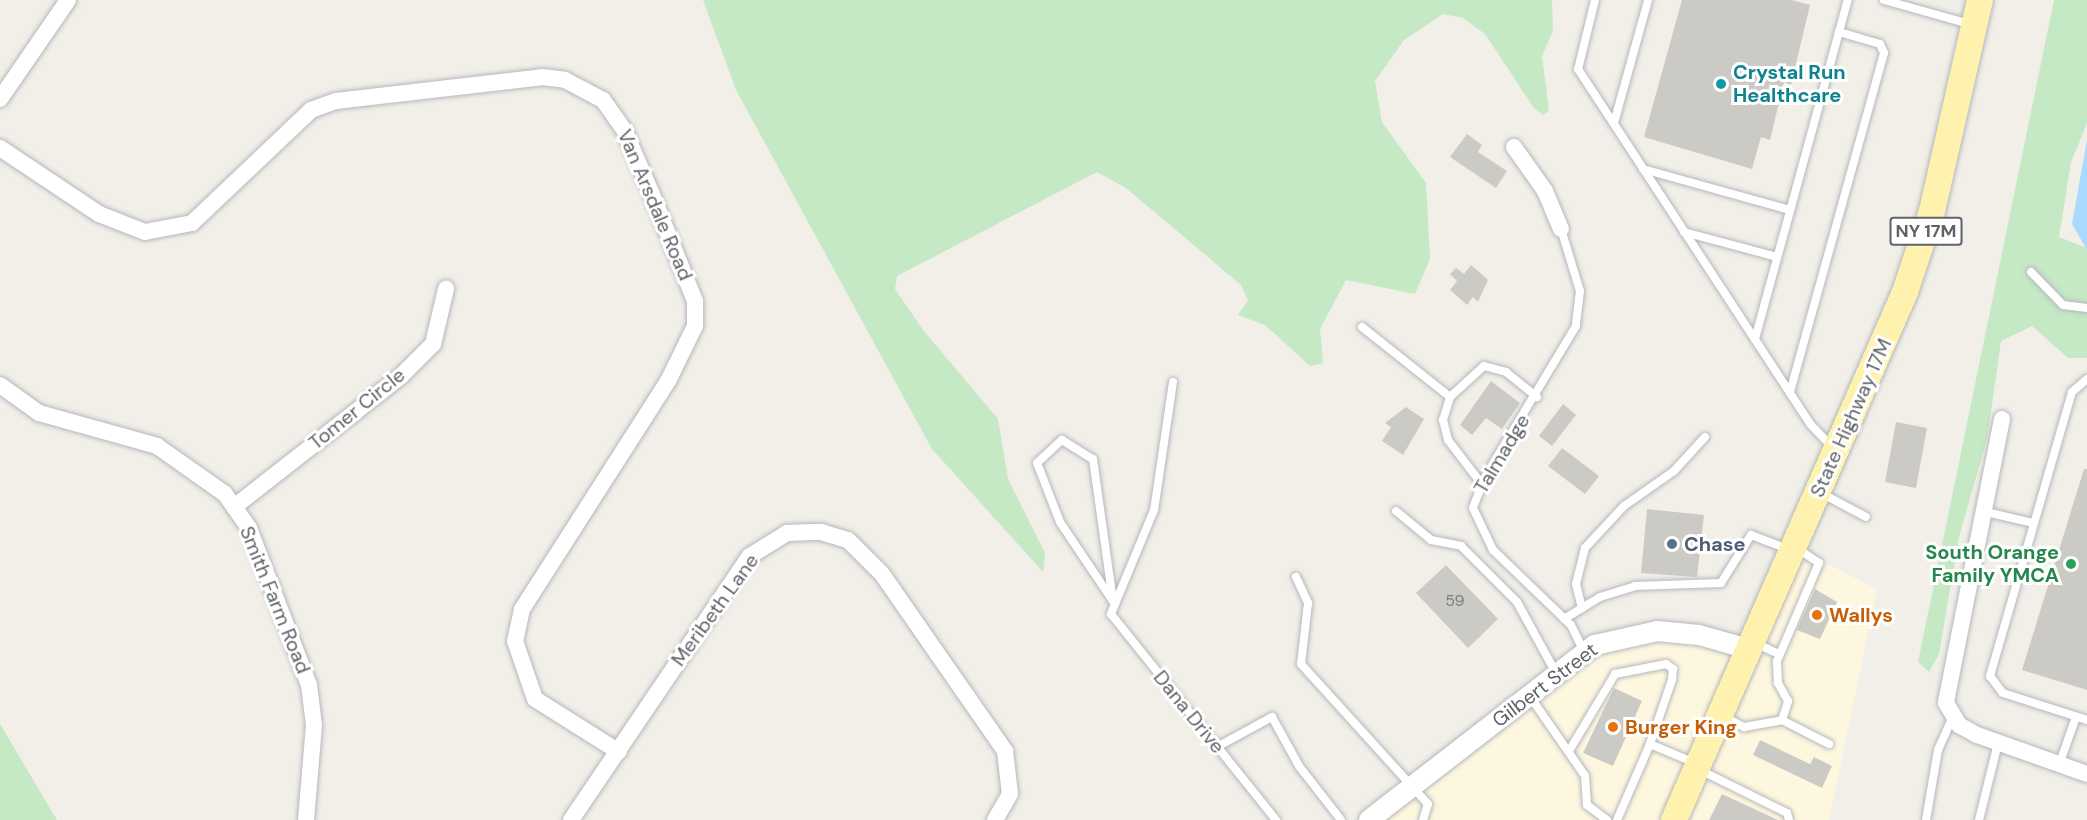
<!DOCTYPE html>
<style>
body{margin:0}
#map{position:relative;width:2087px;height:820px;overflow:hidden;background:#f1efe8;font-family:"DM Sans",sans-serif}
div>[style]{position:absolute}
[style*='--x']{left:calc(var(--x)*1px);top:calc(var(--y)*1px);width:calc(var(--w)*1px);rotate:calc(var(--a)*1deg)}
.commercial>*{inset:0;background:#fef7e0}
.green>*{inset:0;background:#c5e8c5}
.water>*{inset:0;background:#aadaff}
.building>*{inset:0;background:#cccac5}
.roads{filter:drop-shadow(0 0 2px #b5b8bc) drop-shadow(0 0 2px #b5b8bc)}
.service>*{height:8px;margin:-4px;padding:0 4px;transform-origin:4px;border-radius:4px;background:#fff}
.minor>*{height:16px;margin:-8px;padding:0 8px;transform-origin:8px;border-radius:8px;background:#fff}
.tertiary>*{height:20px;margin:-10px;padding:0 10px;transform-origin:10px;border-radius:10px;background:#fff}
.primary>*{height:26px;margin:-13px;padding:0 13px;transform-origin:13px;border-radius:13px;background:#fff2af}
.dots>*{width:16px;height:16px;translate:-50% -50%;box-sizing:border-box;border:3px solid #fff;border-radius:50%}
span{translate:-50% -50%;white-space:nowrap;text-align:center;line-height:1.15;-webkit-text-stroke:6px #fff;paint-order:stroke}
.number-label{font-size:16px;color:#7a7d7f}
.number-label span{-webkit-text-stroke-width:0}
.shield-label span{padding:2px 4px;background:#fff;border:2px solid;border-radius:4px;-webkit-text-stroke-width:0}
.shield-label{font-size:18px;color:#5f6368;font-weight:700}
.culture-label{font-size:20px;color:#0d838f;font-weight:700}
.left{translate:0 -50%;text-align:left}
.street-label{font-size:20px;color:#5f6368}
.service-label{font-size:20px;color:#4e5e75;font-weight:700}
.leisure-label{font-size:20px;color:#27864d;font-weight:700}
.right{translate:-100% -50%;text-align:right}
.food-label{font-size:20px;color:#c56008;font-weight:700}
</style>
<div id="map">
<div class="commercial">
<i style="clip-path:polygon(1794px 547px,1877px 589px,1829px 820px,1369px 820px,1626px 634px,1748px 649px)"></i>
</div>
<div class="green">
<i style="clip-path:polygon(703px 0,1552px 0,1553px 31px,1542px 56px,1549px 111px,1543px 115px,1534px 108px,1485px 34px,1463px 18px,1443px 14px,1404px 40px,1375px 81px,1382px 122px,1426px 183px,1430px 259px,1415px 294px,1346px 280px,1320px 329px,1323px 363px,1310px 366px,1265px 325px,1238px 315px,1248px 300px,1241px 285px,1126px 188px,1097px 172px,897px 276px,895px 289px,923px 330px,998px 419px,1008px 479px,1045px 553px,1043px 572px,932px 449px,736px 90px)"></i>
<i style="clip-path:polygon(2054px 0,2087px 0,2087px 123px,2071px 162px,2059px 237px,2087px 248px,2087px 358px,2068px 358px,2032px 326px,2001px 341px,1987px 439px,1959px 537px,1939px 654px,1929px 672px,1918px 662px)"></i>
<i style="clip-path:polygon(0 724px,57px 820px,0 820px)"></i>
</div>
<div class="water">
<i style="clip-path:polygon(2087px 140px,2087px 250px,2072px 224px)"></i>
</div>
<div class="building">
<i style="clip-path:polygon(1682px 0,1792px 0,1810px 5px,1791px 85px,1784px 82px,1770px 140px,1761px 137px,1752px 169px,1644px 137px)"></i>
<i style="clip-path:polygon(1467px 134px,1482px 145px,1478px 152px,1507px 171px,1496px 188px,1450px 157px)"></i>
<i style="clip-path:polygon(1471px 265px,1488px 280px,1478px 302px,1473px 297px,1467px 305px,1450px 290px,1457px 281px,1450px 274px,1456px 268px,1464px 274px)"></i>
<i style="clip-path:polygon(1491px 381px,1520px 403px,1502px 429px,1486px 418px,1472px 435px,1460px 425px)"></i>
<i style="clip-path:polygon(1563px 404px,1576px 415px,1552px 446px,1539px 436px)"></i>
<i style="clip-path:polygon(1406px 407px,1424px 419px,1403px 455px,1382px 441px,1391px 427px,1385px 423px)"></i>
<i style="clip-path:polygon(1896px 422px,1927px 428px,1916px 488px,1885px 482px)"></i>
<i style="clip-path:polygon(1562px 448px,1599px 476px,1585px 494px,1548px 466px)"></i>
<i style="clip-path:polygon(2084px 469px,2087px 469px,2087px 690px,2022px 670px)"></i>
<i style="clip-path:polygon(1647px 509px,1704px 515px,1697px 577px,1641px 573px)"></i>
<i style="clip-path:polygon(1446px 565px,1498px 619px,1468px 648px,1416px 593px)"></i>
<i style="clip-path:polygon(1815px 589px,1837px 602px,1820px 639px,1797px 630px)"></i>
<i style="clip-path:polygon(1614px 688px,1642px 701px,1613px 766px,1583px 753px)"></i>
<i style="clip-path:polygon(1760px 740px,1810px 764px,1814px 757px,1832px 766px,1822px 788px,1753px 755px)"></i>
<i style="clip-path:polygon(1722px 794px,1778px 820px,1709px 820px)"></i>
</div>
<div class="roads">
<div class="service">
<i style="--x:1595;--y:0;--w:71;--a:103.8"></i>
<i style="--x:1578;--y:69;--w:425;--a:56.8"></i>
<i style="--x:1811;--y:425;--w:33;--a:46"></i>
<i style="--x:1884;--y:0;--w:92;--a:15.7"></i>
<i style="--x:1614;--y:123;--w:128;--a:-74.5"></i>
<i style="--x:1643;--y:169;--w:153;--a:15.6"></i>
<i style="--x:1561;--y:229;--w:65;--a:73"></i>
<i style="--x:1580;--y:291;--w:35;--a:97"></i>
<i style="--x:1576;--y:326;--w:174;--a:121.1"></i>
<i style="--x:1486;--y:475;--w:35;--a:112"></i>
<i style="--x:1473;--y:508;--w:47;--a:64.5"></i>
<i style="--x:1493;--y:550;--w:108;--a:43.9"></i>
<i style="--x:1571;--y:625;--w:30;--a:64"></i>
<i style="--x:1684;--y:232;--w:96;--a:15"></i>
<i style="--x:2031;--y:272;--w:46;--a:45.9"></i>
<i style="--x:2063;--y:305;--w:24;--a:7"></i>
<i style="--x:1362;--y:327;--w:112;--a:38.5"></i>
<i style="--x:1755;--y:339;--w:352;--a:-74.7"></i>
<i style="--x:2087;--y:379;--w:20;--a:139"></i>
<i style="--x:2072;--y:392;--w:296;--a:106.1"></i>
<i style="--x:1990;--y:676;--w:21;--a:53"></i>
<i style="--x:2003;--y:693;--w:88;--a:17.8"></i>
<i style="--x:1173;--y:382;--w:129;--a:98.4"></i>
<i style="--x:1154;--y:510;--w:113;--a:112.5"></i>
<i style="--x:1111;--y:614;--w:264;--a:51.3"></i>
<i style="--x:1790;--y:392;--w:352;--a:-74.5"></i>
<i style="--x:1884;--y:53;--w:10;--a:-114"></i>
<i style="--x:1880;--y:44;--w:43;--a:-163.7"></i>
<i style="--x:1062;--y:440;--w:36;--a:32"></i>
<i style="--x:1093;--y:459;--w:143;--a:82"></i>
<i style="--x:1113;--y:601;--w:95;--a:-123.9"></i>
<i style="--x:1060;--y:522;--w:63;--a:-111.3"></i>
<i style="--x:1037;--y:463;--w:34;--a:-43"></i>
<i style="--x:1481;--y:483;--w:54;--a:-127.5"></i>
<i style="--x:1448;--y:440;--w:21;--a:-104"></i>
<i style="--x:1443;--y:420;--w:24;--a:-73"></i>
<i style="--x:1450;--y:397;--w:46;--a:-42.4"></i>
<i style="--x:1484;--y:366;--w:23;--a:15"></i>
<i style="--x:1506;--y:372;--w:40;--a:39"></i>
<i style="--x:1819;--y:492;--w:53;--a:28"></i>
<i style="--x:1396;--y:511;--w:45;--a:39.6"></i>
<i style="--x:1431;--y:540;--w:31;--a:11"></i>
<i style="--x:1461;--y:546;--w:79;--a:45"></i>
<i style="--x:1517;--y:602;--w:81;--a:61.2"></i>
<i style="--x:1986;--y:512;--w:48;--a:13.2"></i>
<i style="--x:1296;--y:577;--w:29;--a:65"></i>
<i style="--x:1308;--y:603;--w:61;--a:96.5"></i>
<i style="--x:1301;--y:664;--w:189;--a:47.8"></i>
<i style="--x:1428;--y:804;--w:17;--a:107"></i>
<i style="--x:1582;--y:608;--w:25;--a:-104"></i>
<i style="--x:1576;--y:584;--w:37;--a:-76"></i>
<i style="--x:1585;--y:548;--w:57;--a:-47.1"></i>
<i style="--x:1624;--y:506;--w:61;--a:-35"></i>
<i style="--x:1674;--y:471;--w:46;--a:-47.6"></i>
<i style="--x:1564;--y:619;--w:42;--a:-31.4"></i>
<i style="--x:1600;--y:597;--w:37;--a:-17"></i>
<i style="--x:1635;--y:586;--w:86;--a:-2"></i>
<i style="--x:1721;--y:583;--w:57;--a:-58"></i>
<i style="--x:1751;--y:535;--w:40;--a:21"></i>
<i style="--x:1755;--y:643;--w:26;--a:25"></i>
<i style="--x:1529;--y:695;--w:98;--a:55.3"></i>
<i style="--x:1585;--y:776;--w:29;--a:86"></i>
<i style="--x:1587;--y:805;--w:25;--a:37"></i>
<i style="--x:1723;--y:716;--w:24;--a:28"></i>
<i style="--x:1744;--y:727;--w:39;--a:-10"></i>
<i style="--x:1782;--y:720;--w:53;--a:27.1"></i>
<i style="--x:1782;--y:720;--w:20;--a:-72"></i>
<i style="--x:1788;--y:701;--w:21;--a:-119"></i>
<i style="--x:1778;--y:683;--w:22;--a:-93"></i>
<i style="--x:1777;--y:661;--w:107;--a:-66.8"></i>
<i style="--x:1819;--y:563;--w:27;--a:-146"></i>
<i style="--x:1217;--y:747;--w:63;--a:-28.6"></i>
<i style="--x:1272;--y:717;--w:56;--a:61.1"></i>
<i style="--x:1299;--y:766;--w:68;--a:52.1"></i>
<i style="--x:1569;--y:751;--w:90;--a:-59.1"></i>
<i style="--x:1615;--y:674;--w:52;--a:-11.1"></i>
<i style="--x:1666;--y:664;--w:9;--a:36"></i>
<i style="--x:1673;--y:669;--w:11;--a:95"></i>
<i style="--x:1672;--y:680;--w:68;--a:109"></i>
<i style="--x:2059;--y:765;--w:51;--a:-70.5"></i>
<i style="--x:1700;--y:770;--w:97;--a:26.3"></i>
<i style="--x:1787;--y:813;--w:7;--a:74"></i>
<i style="--x:1617;--y:820;--w:83;--a:-66.5"></i>
<i style="--x:1650;--y:744;--w:49;--a:22.9"></i>
<i style="--x:1926;--y:820;--w:71;--a:-80.3"></i>
<i style="--x:1938;--y:750;--w:35;--a:-66"></i>
<i style="--x:1979;--y:820;--w:79;--a:-76.1"></i>
</div>
<div class="minor">
<i style="--x:0;--y:99;--w:120;--a:-55.5"></i>
<i style="--x:1514;--y:147;--w:54;--a:54.8"></i>
<i style="--x:1545;--y:191;--w:41;--a:67.2"></i>
<i style="--x:0;--y:148;--w:119;--a:33.7"></i>
<i style="--x:99;--y:214;--w:49;--a:21.4"></i>
<i style="--x:145;--y:232;--w:48;--a:-10.8"></i>
<i style="--x:192;--y:223;--w:164;--a:-43.5"></i>
<i style="--x:311;--y:110;--w:27;--a:-20"></i>
<i style="--x:336;--y:101;--w:207;--a:-6.6"></i>
<i style="--x:542;--y:77;--w:23;--a:7"></i>
<i style="--x:565;--y:80;--w:43;--a:27.8"></i>
<i style="--x:603;--y:100;--w:39;--a:55"></i>
<i style="--x:625;--y:132;--w:65;--a:66.6"></i>
<i style="--x:651;--y:192;--w:118;--a:68"></i>
<i style="--x:695;--y:301;--w:25;--a:90"></i>
<i style="--x:695;--y:326;--w:61;--a:116.1"></i>
<i style="--x:668;--y:381;--w:271;--a:122.6"></i>
<i style="--x:522;--y:609;--w:33;--a:102"></i>
<i style="--x:515;--y:641;--w:61;--a:71"></i>
<i style="--x:535;--y:699;--w:99;--a:32.2"></i>
<i style="--x:0;--y:385;--w:48;--a:35.7"></i>
<i style="--x:39;--y:413;--w:123;--a:15.6"></i>
<i style="--x:157;--y:446;--w:83;--a:35.2"></i>
<i style="--x:225;--y:494;--w:42;--a:54.8"></i>
<i style="--x:249;--y:528;--w:168;--a:69.1"></i>
<i style="--x:309;--y:685;--w:40;--a:82.9"></i>
<i style="--x:314;--y:725;--w:95;--a:94.8"></i>
<i style="--x:2002;--y:419;--w:289;--a:101.2"></i>
<i style="--x:1946;--y:703;--w:26;--a:59"></i>
<i style="--x:1959;--y:725;--w:21;--a:29"></i>
<i style="--x:1977;--y:735;--w:117;--a:19.5"></i>
<i style="--x:234;--y:507;--w:212;--a:-38.1"></i>
<i style="--x:401;--y:376;--w:45;--a:-45"></i>
<i style="--x:433;--y:344;--w:57;--a:-76.7"></i>
<i style="--x:571;--y:820;--w:319;--a:-55.9"></i>
<i style="--x:750;--y:556;--w:44;--a:-31.9"></i>
<i style="--x:787;--y:533;--w:34;--a:-2"></i>
<i style="--x:821;--y:532;--w:28;--a:17"></i>
<i style="--x:848;--y:540;--w:48;--a:45"></i>
<i style="--x:882;--y:574;--w:216;--a:55.2"></i>
<i style="--x:1005;--y:751;--w:43;--a:83.4"></i>
<i style="--x:1010;--y:794;--w:30;--a:120"></i>
</div>
<div class="tertiary">
<i style="--x:1369;--y:820;--w:286;--a:-37.8"></i>
<i style="--x:1595;--y:645;--w:64;--a:-12.7"></i>
<i style="--x:1657;--y:631;--w:42;--a:5.4"></i>
<i style="--x:1699;--y:635;--w:51;--a:15.9"></i>
</div>
<div class="primary">
<i style="--x:1674;--y:820;--w:576;--a:-66.37"></i>
<i style="--x:1905;--y:292;--w:85;--a:-71.6"></i>
<i style="--x:1932;--y:211;--w:216;--a:-77.2"></i>
</div>
</div>
<div class="dots">
<i style="left:1721px;top:84px;background:#0f9aa8"></i>
<i style="left:1672px;top:544px;background:#5c6f8a"></i>
<i style="left:2071px;top:564px;background:#2e9e5b"></i>
<i style="left:1817px;top:615px;background:#e8710a"></i>
<i style="left:1613px;top:727px;background:#e8710a"></i>
</div>
<div class="number-label">
<span style="left:1455px;top:601px">59</span>
</div>
<div class="shield-label">
<span style="left:1926px;top:231px">NY 17M</span>
</div>
<div class="culture-label">
<span class="left" style="left:1733px;top:84px">Crystal Run<br>Healthcare</span>
</div>
<div class="street-label">
<span style="left:655px;top:205px;rotate:67deg">Van Arsdale Road</span>
<span style="left:357px;top:409px;rotate:-39deg">Tomer Circle</span>
<span style="left:1851px;top:418px;rotate:-66deg">State Highway 17M</span>
<span style="left:1502px;top:454px;rotate:-59deg">Talmadge</span>
<span style="left:275px;top:600px;rotate:68deg">Smith Farm Road</span>
<span style="left:715px;top:610px;rotate:-54deg">Meribeth Lane</span>
<span style="left:1545px;top:685px;rotate:-37deg">Gilbert Street</span>
<span style="left:1189px;top:712px;rotate:51deg">Dana Drive</span>
</div>
<div class="service-label">
<span class="left" style="left:1684px;top:544px">Chase</span>
</div>
<div class="leisure-label">
<span class="right" style="left:2059px;top:564px">South Orange<br>Family YMCA</span>
</div>
<div class="food-label">
<span class="left" style="left:1829px;top:615px">Wallys</span>
<span class="left" style="left:1625px;top:727px">Burger King</span>
</div>
</div>
